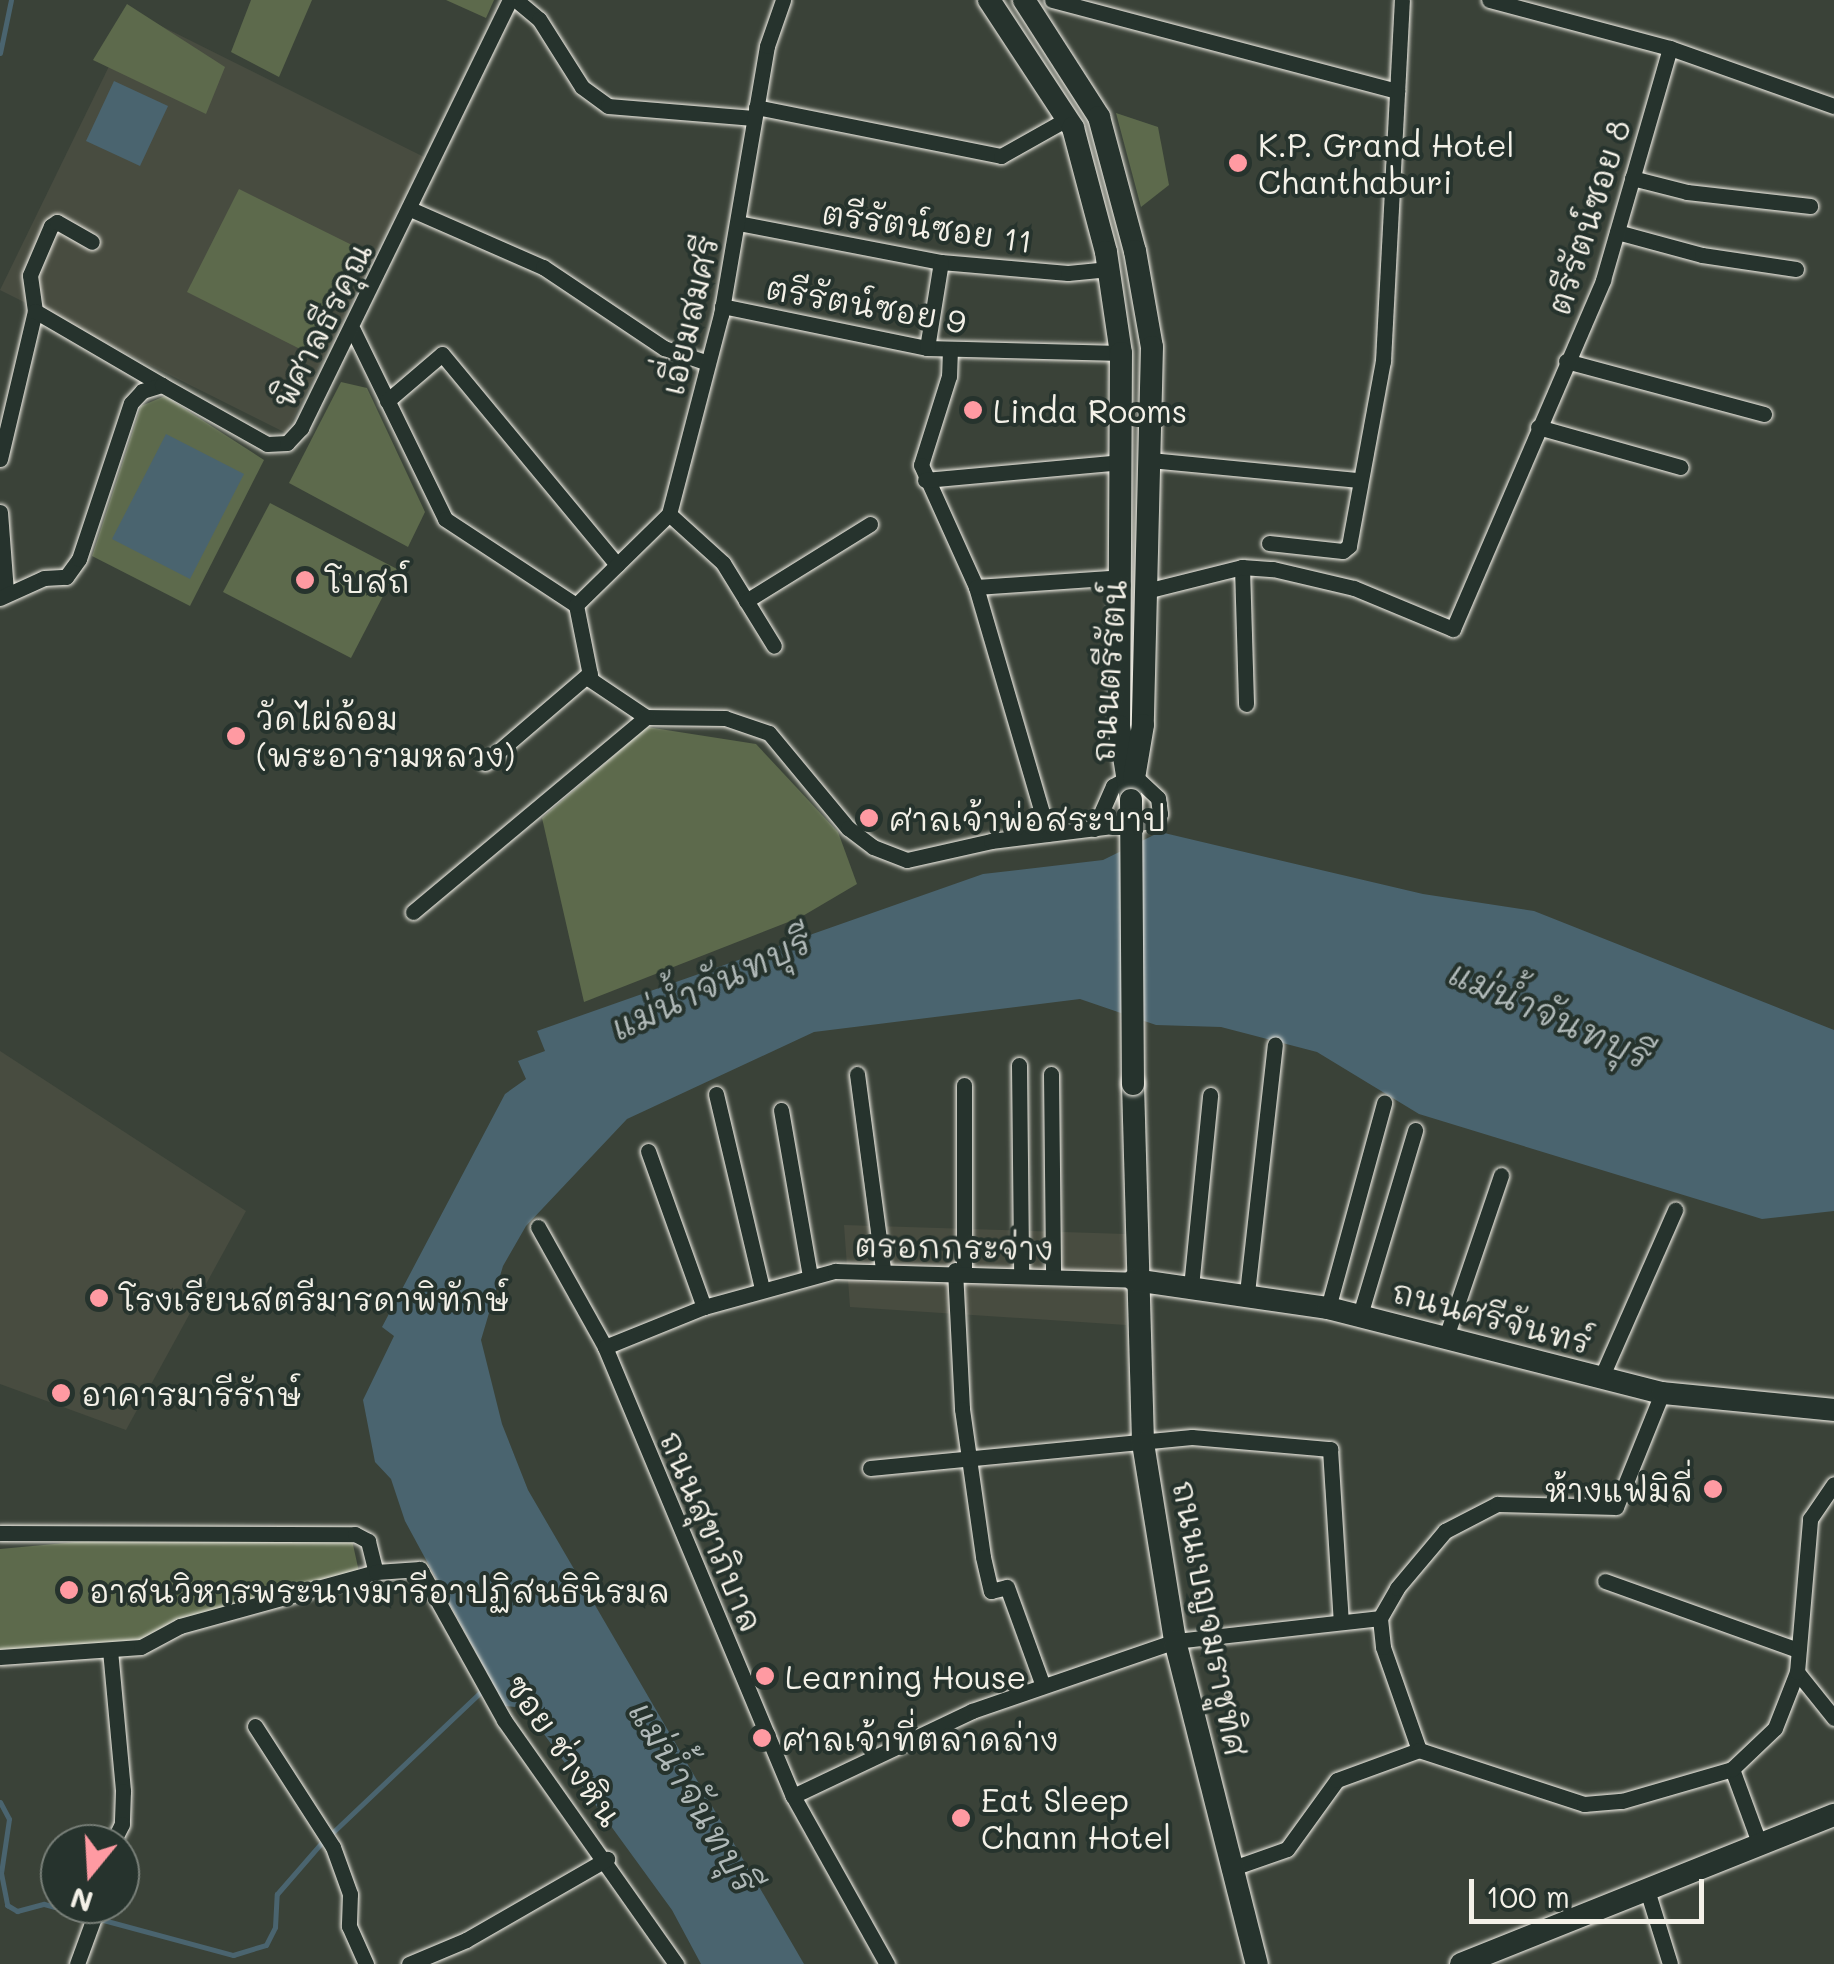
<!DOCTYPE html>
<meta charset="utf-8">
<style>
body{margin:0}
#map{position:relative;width:1834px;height:1964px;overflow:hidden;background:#3a4238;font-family:Mali,"Playpen Sans Thai",sans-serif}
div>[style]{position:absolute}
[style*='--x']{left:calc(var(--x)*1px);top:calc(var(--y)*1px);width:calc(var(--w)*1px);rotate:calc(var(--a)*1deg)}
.built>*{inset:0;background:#484c40}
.green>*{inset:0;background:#5d6a4c}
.water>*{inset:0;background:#4a646f}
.stream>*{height:5px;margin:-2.5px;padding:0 2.5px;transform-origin:2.5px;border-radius:2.5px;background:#4a646f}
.roads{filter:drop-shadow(0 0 2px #f4f1e8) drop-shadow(0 0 2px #f4f1e8)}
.street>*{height:15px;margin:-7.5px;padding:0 7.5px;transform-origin:7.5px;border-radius:7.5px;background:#26332d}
.secondary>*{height:22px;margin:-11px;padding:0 11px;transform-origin:11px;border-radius:11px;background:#26332d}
.bridges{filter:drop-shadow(0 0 2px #f4f1e8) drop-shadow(0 0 2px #f4f1e8)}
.secondary-bridge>*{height:22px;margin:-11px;padding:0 11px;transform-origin:11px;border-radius:11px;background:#26332d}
.dots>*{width:28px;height:28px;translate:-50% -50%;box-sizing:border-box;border:5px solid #26332d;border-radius:50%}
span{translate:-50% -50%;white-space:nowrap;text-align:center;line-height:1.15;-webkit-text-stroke:8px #26332d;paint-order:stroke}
.poi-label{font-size:32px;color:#f4f1e8}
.left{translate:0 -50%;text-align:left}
.right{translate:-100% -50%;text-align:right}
.street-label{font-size:32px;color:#f4f1e8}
.water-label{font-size:35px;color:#b0b9b8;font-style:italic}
.north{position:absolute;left:40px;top:1824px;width:100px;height:100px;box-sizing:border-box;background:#26332d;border:2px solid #787f78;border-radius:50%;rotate:198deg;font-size:28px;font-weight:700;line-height:40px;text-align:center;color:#f4f1e8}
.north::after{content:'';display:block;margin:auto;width:35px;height:45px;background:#ff9aa2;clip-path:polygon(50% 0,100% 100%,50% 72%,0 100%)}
.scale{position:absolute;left:1469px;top:1879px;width:235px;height:45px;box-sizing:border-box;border:5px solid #f4f1e8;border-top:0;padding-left:12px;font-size:30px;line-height:35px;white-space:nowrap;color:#f4f1e8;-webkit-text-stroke:8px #26332d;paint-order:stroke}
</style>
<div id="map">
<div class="built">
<i style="clip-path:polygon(135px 13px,424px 157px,286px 433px,0 290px)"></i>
<i style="clip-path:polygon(0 1051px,246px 1211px,126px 1430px,0 1384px)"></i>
<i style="clip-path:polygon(844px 1225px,1126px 1234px,1126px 1325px,850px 1307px)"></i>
</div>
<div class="green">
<i style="clip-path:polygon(251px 0,312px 0,279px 77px,231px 52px)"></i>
<i style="clip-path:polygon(446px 0,494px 0,486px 18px)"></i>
<i style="clip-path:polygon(127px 4px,225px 67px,206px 114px,93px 60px)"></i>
<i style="clip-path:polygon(1116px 113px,1158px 127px,1169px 185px,1141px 207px)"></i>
<i style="clip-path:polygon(239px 189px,356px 247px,304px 351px,187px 292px)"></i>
<i style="clip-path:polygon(341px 382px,367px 388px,425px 512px,408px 547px,289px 483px)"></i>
<i style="clip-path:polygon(165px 396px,264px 460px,190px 606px,92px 556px,141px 406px)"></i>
<i style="clip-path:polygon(270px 503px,397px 569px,351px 658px,223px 592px)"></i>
<i style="clip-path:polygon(647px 727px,756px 744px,838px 832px,857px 884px,801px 917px,584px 1002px,542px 818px)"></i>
<i style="clip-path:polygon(141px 1536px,352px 1540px,359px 1572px,171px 1622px,150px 1639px,0 1651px,0 1549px)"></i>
</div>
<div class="water">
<i style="clip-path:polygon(114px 81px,168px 106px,140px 166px,86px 141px)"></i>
<i style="clip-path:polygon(166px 434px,244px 474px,190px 579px,112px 539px)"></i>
<i style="clip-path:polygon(1160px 832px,1423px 894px,1534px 911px,1834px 1030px,1834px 1211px,1762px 1219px,1419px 1114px,1317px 1052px,1221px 1027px,1156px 1025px,1080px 999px,814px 1032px,627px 1119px,526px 1226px,503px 1266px,481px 1340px,502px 1424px,528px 1490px,804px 1964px,701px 1964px,672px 1910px,525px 1708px,505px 1706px,405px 1521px,391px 1479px,375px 1462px,363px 1400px,394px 1336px,382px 1327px,505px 1094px,526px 1079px,518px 1061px,545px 1051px,537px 1031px,983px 874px,1103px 860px)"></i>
</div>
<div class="stream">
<i style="--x:0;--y:53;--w:54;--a:-78.3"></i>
<i style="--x:0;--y:1802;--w:19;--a:62"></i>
<i style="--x:9;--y:1819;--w:55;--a:98.4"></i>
<i style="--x:1;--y:1873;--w:33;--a:79"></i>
<i style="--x:7;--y:1905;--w:12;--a:31"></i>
<i style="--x:17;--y:1911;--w:28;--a:-15"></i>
<i style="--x:44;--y:1904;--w:196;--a:15.1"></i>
<i style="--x:233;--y:1955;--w:34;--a:-17"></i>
<i style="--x:266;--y:1945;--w:20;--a:-63"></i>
<i style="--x:275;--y:1927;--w:33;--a:-87"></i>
<i style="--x:277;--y:1894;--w:70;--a:-49"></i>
<i style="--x:331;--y:1834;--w:209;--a:-43.5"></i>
</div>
<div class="roads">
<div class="street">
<i style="--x:516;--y:0;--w:30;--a:40"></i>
<i style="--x:539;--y:19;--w:80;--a:57.7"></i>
<i style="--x:582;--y:87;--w:32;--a:36"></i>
<i style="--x:608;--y:106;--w:146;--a:4.7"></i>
<i style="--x:1052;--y:0;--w:357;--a:14.8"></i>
<i style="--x:1670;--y:48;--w:174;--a:19.5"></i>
<i style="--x:756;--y:107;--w:250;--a:11.3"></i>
<i style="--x:1001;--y:156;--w:76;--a:-29.3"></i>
<i style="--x:1632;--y:178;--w:57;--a:14.3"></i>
<i style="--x:1687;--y:192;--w:124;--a:6.5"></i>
<i style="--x:410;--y:209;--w:145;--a:23.6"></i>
<i style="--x:543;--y:267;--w:146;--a:33.8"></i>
<i style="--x:664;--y:348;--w:46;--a:18.8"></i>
<i style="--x:738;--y:223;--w:207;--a:10.9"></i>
<i style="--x:941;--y:262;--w:127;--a:5"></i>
<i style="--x:1068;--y:273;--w:41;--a:-5.6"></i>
<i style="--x:1617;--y:232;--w:88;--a:15.1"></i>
<i style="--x:1702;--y:255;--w:95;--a:8.5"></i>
<i style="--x:722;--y:306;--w:209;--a:11.6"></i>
<i style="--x:927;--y:348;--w:194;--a:1.5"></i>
<i style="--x:35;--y:311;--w:36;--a:-98"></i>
<i style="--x:30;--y:275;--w:53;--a:-66.8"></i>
<i style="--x:51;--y:226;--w:7;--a:-34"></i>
<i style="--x:57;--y:222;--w:40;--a:29.7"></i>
<i style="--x:353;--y:330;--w:210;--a:64"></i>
<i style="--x:445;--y:519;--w:157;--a:33.3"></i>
<i style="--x:576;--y:605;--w:76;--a:78.7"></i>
<i style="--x:591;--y:680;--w:66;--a:33.9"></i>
<i style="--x:646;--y:717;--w:79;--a:0.7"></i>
<i style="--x:725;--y:718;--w:46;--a:18.8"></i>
<i style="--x:769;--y:733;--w:124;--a:50.3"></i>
<i style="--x:848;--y:828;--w:31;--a:37"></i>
<i style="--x:873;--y:847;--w:36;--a:21"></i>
<i style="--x:907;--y:860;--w:86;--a:-12.7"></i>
<i style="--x:991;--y:841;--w:163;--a:-7"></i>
<i style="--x:1153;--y:821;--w:10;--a:-45"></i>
<i style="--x:1160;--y:814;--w:16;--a:-97"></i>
<i style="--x:1158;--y:798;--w:33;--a:-137"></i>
<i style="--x:927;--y:348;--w:87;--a:-80.8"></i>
<i style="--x:950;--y:349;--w:27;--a:92"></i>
<i style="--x:949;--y:376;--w:93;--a:107.5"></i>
<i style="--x:921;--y:465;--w:134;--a:65.7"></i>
<i style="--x:976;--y:587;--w:257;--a:73.7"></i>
<i style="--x:1566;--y:361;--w:205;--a:15"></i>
<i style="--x:387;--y:401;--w:72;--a:-40.5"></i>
<i style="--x:442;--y:354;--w:274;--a:50.3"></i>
<i style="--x:1538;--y:427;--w:148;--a:15.7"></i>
<i style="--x:0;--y:459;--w:152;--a:-76.7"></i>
<i style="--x:35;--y:311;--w:147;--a:30.2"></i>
<i style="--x:1150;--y:460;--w:210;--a:5.5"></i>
<i style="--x:925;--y:480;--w:198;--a:-5.2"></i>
<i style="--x:0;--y:512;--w:80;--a:85.7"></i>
<i style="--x:669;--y:514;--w:73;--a:42.2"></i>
<i style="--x:723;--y:563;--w:97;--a:58.4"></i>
<i style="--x:1269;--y:543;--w:74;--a:6.2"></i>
<i style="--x:1343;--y:551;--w:8;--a:-40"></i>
<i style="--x:1349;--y:546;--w:188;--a:-79.6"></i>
<i style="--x:1383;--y:361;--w:361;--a:-87"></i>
<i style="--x:1242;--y:567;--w:137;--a:88.3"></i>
<i style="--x:976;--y:587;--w:145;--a:-3.9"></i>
<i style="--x:1146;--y:591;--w:99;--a:-14"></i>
<i style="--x:1242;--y:567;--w:31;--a:4"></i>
<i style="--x:1273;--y:569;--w:83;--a:13.2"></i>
<i style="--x:1354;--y:588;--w:107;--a:22.5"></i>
<i style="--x:1453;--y:629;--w:380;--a:-66.7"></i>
<i style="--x:1603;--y:280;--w:241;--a:-73.9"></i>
<i style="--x:1670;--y:48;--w:187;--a:-165.1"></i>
<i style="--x:0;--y:598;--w:48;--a:-24.4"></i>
<i style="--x:44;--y:578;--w:22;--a:-3"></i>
<i style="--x:66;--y:577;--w:22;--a:-54"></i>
<i style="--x:79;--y:559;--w:164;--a:-71.6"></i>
<i style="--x:131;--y:403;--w:16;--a:-47"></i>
<i style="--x:142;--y:391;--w:21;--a:-17"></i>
<i style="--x:162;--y:385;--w:120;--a:29.3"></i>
<i style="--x:267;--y:444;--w:20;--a:-3"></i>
<i style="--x:287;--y:443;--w:21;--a:-47"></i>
<i style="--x:301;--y:428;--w:476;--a:-64"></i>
<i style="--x:746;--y:601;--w:146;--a:-31.8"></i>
<i style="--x:576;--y:605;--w:130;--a:-44.4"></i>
<i style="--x:669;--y:514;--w:206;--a:-75.4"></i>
<i style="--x:721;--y:315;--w:273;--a:-80.3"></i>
<i style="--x:767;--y:46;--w:49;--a:-70.8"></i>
<i style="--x:485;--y:763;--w:138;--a:-40.6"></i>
<i style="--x:1094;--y:829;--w:47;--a:-66.2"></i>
<i style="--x:1113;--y:786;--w:18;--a:-29"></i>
<i style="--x:413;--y:912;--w:304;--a:-39.9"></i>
<i style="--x:1019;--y:1065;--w:208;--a:89.4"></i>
<i style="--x:857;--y:1074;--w:196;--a:82.4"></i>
<i style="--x:1051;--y:1074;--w:201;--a:89.4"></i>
<i style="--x:964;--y:1085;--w:185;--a:90"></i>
<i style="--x:716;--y:1094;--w:200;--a:76.7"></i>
<i style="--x:781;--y:1110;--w:169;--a:80.1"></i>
<i style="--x:648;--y:1151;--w:166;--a:70.3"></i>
<i style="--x:538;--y:1227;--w:137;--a:60.8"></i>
<i style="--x:605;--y:1347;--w:487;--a:67.3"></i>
<i style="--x:793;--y:1796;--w:193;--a:60.8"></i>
<i style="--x:955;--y:1270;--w:139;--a:87.1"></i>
<i style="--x:962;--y:1409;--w:149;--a:81.9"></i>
<i style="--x:983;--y:1557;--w:35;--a:77"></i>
<i style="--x:991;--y:1591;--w:16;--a:-14"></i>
<i style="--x:1007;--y:1587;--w:105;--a:70"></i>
<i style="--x:1191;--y:1287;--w:193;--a:-84.3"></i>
<i style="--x:1247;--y:1293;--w:250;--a:-83.6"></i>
<i style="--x:1328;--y:1308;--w:213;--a:-74.7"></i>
<i style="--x:1360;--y:1315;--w:193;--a:-73.4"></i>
<i style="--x:1446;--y:1337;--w:171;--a:-71.2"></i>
<i style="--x:605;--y:1347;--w:107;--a:-22"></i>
<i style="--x:704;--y:1307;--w:136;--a:-15.4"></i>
<i style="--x:835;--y:1271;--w:299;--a:1.7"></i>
<i style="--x:1601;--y:1378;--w:184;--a:-66.2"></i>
<i style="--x:870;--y:1468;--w:323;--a:-5.5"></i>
<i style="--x:1192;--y:1437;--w:139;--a:5"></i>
<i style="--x:1330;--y:1449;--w:173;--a:86.4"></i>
<i style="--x:0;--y:1533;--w:355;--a:0.2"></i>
<i style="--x:355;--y:1534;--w:15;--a:28"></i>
<i style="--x:368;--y:1541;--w:32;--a:76"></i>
<i style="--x:1605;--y:1581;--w:205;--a:19.7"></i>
<i style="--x:110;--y:1650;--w:142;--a:84.7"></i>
<i style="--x:123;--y:1791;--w:33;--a:92"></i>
<i style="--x:122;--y:1824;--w:22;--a:117"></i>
<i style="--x:0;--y:1657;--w:141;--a:-4.1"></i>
<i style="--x:141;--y:1647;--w:44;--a:-28.3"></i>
<i style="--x:180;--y:1626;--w:203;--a:-15.4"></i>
<i style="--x:376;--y:1572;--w:44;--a:-3.9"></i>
<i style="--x:420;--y:1569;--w:173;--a:60.9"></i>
<i style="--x:504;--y:1720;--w:299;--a:54.8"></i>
<i style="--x:1797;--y:1672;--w:59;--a:51.2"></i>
<i style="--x:255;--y:1726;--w:144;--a:57.2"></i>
<i style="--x:333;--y:1847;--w:50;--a:70.1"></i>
<i style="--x:350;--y:1894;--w:32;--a:92"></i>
<i style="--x:349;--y:1926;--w:42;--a:65.9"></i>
<i style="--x:1419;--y:1750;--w:109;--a:-109.3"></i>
<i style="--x:1383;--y:1647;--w:29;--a:-96"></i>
<i style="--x:1380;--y:1618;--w:34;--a:-60"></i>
<i style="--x:1397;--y:1588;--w:75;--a:-49.9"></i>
<i style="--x:1445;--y:1531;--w:59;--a:-27.4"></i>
<i style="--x:1497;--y:1504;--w:119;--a:1.4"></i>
<i style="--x:1616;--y:1507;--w:123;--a:-68"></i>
<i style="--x:1732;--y:1769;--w:81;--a:69.8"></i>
<i style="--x:793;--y:1796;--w:198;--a:-25.4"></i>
<i style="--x:972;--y:1711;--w:215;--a:-19"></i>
<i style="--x:1175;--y:1641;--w:206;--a:-6.4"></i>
<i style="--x:1233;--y:1868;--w:57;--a:-19.4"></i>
<i style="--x:1287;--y:1849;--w:85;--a:-54.1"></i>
<i style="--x:1337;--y:1780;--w:87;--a:-20.1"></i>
<i style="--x:1419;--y:1750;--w:174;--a:18.1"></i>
<i style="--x:1584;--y:1804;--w:38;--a:-5"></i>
<i style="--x:1622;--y:1801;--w:115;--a:-16.2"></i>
<i style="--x:1732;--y:1769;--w:59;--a:-43.6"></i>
<i style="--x:1775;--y:1728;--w:60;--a:-68.6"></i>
<i style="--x:1797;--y:1672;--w:154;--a:-85.1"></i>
<i style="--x:1810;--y:1519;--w:42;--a:-55.6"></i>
<i style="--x:1647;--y:1890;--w:77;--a:72.7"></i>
<i style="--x:77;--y:1964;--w:64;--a:-69.9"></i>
<i style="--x:409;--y:1964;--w:62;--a:-22.8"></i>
<i style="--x:466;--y:1940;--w:163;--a:-29.9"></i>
</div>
<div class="secondary">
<i style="--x:989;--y:0;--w:153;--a:56.7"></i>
<i style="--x:1073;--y:128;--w:128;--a:75.1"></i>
<i style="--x:1106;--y:252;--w:102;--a:81.6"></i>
<i style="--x:1121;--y:353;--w:373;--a:90.3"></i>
<i style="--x:1119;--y:726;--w:75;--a:80.8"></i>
<i style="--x:1024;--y:0;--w:139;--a:57.3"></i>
<i style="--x:1099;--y:117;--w:139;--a:75"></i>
<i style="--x:1135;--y:251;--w:97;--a:80"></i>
<i style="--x:1152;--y:347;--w:378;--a:91.4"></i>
<i style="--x:1143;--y:725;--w:54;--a:99.6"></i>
<i style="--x:1133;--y:1084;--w:359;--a:88.4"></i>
<i style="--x:1143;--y:1443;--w:201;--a:80.8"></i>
<i style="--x:1175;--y:1641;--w:333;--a:75.8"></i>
<i style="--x:1134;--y:1280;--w:196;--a:8.2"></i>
<i style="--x:1328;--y:1308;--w:345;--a:14.3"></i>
<i style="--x:1662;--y:1393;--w:173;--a:5.6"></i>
<i style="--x:1461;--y:1964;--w:402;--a:-21.8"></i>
</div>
</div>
<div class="bridges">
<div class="secondary-bridge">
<i style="--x:1131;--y:800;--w:284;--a:89.6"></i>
</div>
</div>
<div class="dots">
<i style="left:1238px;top:163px;background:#ff9aa2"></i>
<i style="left:973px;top:410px;background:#ff9aa2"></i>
<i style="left:305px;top:580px;background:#ff9aa2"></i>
<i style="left:236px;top:736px;background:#ff9aa2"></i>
<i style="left:869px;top:818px;background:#ff9aa2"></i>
<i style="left:99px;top:1298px;background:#ff9aa2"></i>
<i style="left:61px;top:1393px;background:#ff9aa2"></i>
<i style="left:1713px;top:1489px;background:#ff9aa2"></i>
<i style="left:69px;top:1590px;background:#ff9aa2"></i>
<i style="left:765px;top:1676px;background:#ff9aa2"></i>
<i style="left:762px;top:1738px;background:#ff9aa2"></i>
<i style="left:961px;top:1818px;background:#ff9aa2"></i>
</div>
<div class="poi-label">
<span class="left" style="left:1258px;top:163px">K.P. Grand Hotel<br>Chanthaburi</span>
<span class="left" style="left:993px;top:410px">Linda Rooms</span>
<span class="left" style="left:325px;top:580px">โบสถ์</span>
<span class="left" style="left:256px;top:736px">วัดไผ่ล้อม<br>(พระอารามหลวง)</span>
<span class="left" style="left:889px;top:818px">ศาลเจ้าพ่อสระบาป</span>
<span class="left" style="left:119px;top:1298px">โรงเรียนสตรีมารดาพิทักษ์</span>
<span class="left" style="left:81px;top:1393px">อาคารมารีรักษ์</span>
<span class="right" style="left:1693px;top:1489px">ห้างแฟมิลี่</span>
<span class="left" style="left:89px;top:1590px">อาสนวิหารพระนางมารีอาปฏิสนธินิรมล</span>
<span class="left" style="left:785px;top:1676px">Learning House</span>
<span class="left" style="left:782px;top:1738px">ศาลเจ้าที่ตลาดล่าง</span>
<span class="left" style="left:981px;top:1818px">Eat Sleep<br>Chann Hotel</span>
</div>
<div class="street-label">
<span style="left:1588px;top:217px;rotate:-72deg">ตรีรัตน์ซอย 8</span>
<span style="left:927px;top:226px;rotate:8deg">ตรีรัตน์ซอย 11</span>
<span style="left:866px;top:304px;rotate:10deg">ตรีรัตน์ซอย 9</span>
<span style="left:689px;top:315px;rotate:-77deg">เอี่ยมสมศรี</span>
<span style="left:321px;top:325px;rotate:-63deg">พิศาลธีรคุณ</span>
<span style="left:1108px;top:671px;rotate:-86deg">ถนนตรีรัตน์</span>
<span style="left:954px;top:1246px;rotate:1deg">ตรอกกระจ่าง</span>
<span style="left:1492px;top:1316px;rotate:15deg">ถนนศรีจันทร์</span>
<span style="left:712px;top:1531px;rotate:67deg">ถนนสุขาภิบาล</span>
<span style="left:1211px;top:1618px;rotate:79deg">ถนนเบญจมราชูทิศ</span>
<span style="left:564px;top:1750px;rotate:55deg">ซอย ช่างหิน</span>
</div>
<div class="water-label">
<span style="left:711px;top:983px;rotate:-25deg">แม่น้ำจันทบุรี</span>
<span style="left:1551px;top:1014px;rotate:24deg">แม่น้ำจันทบุรี</span>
<span style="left:695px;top:1797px;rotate:59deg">แม่น้ำจันทบุรี</span>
</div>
<div class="north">N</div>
<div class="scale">100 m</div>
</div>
